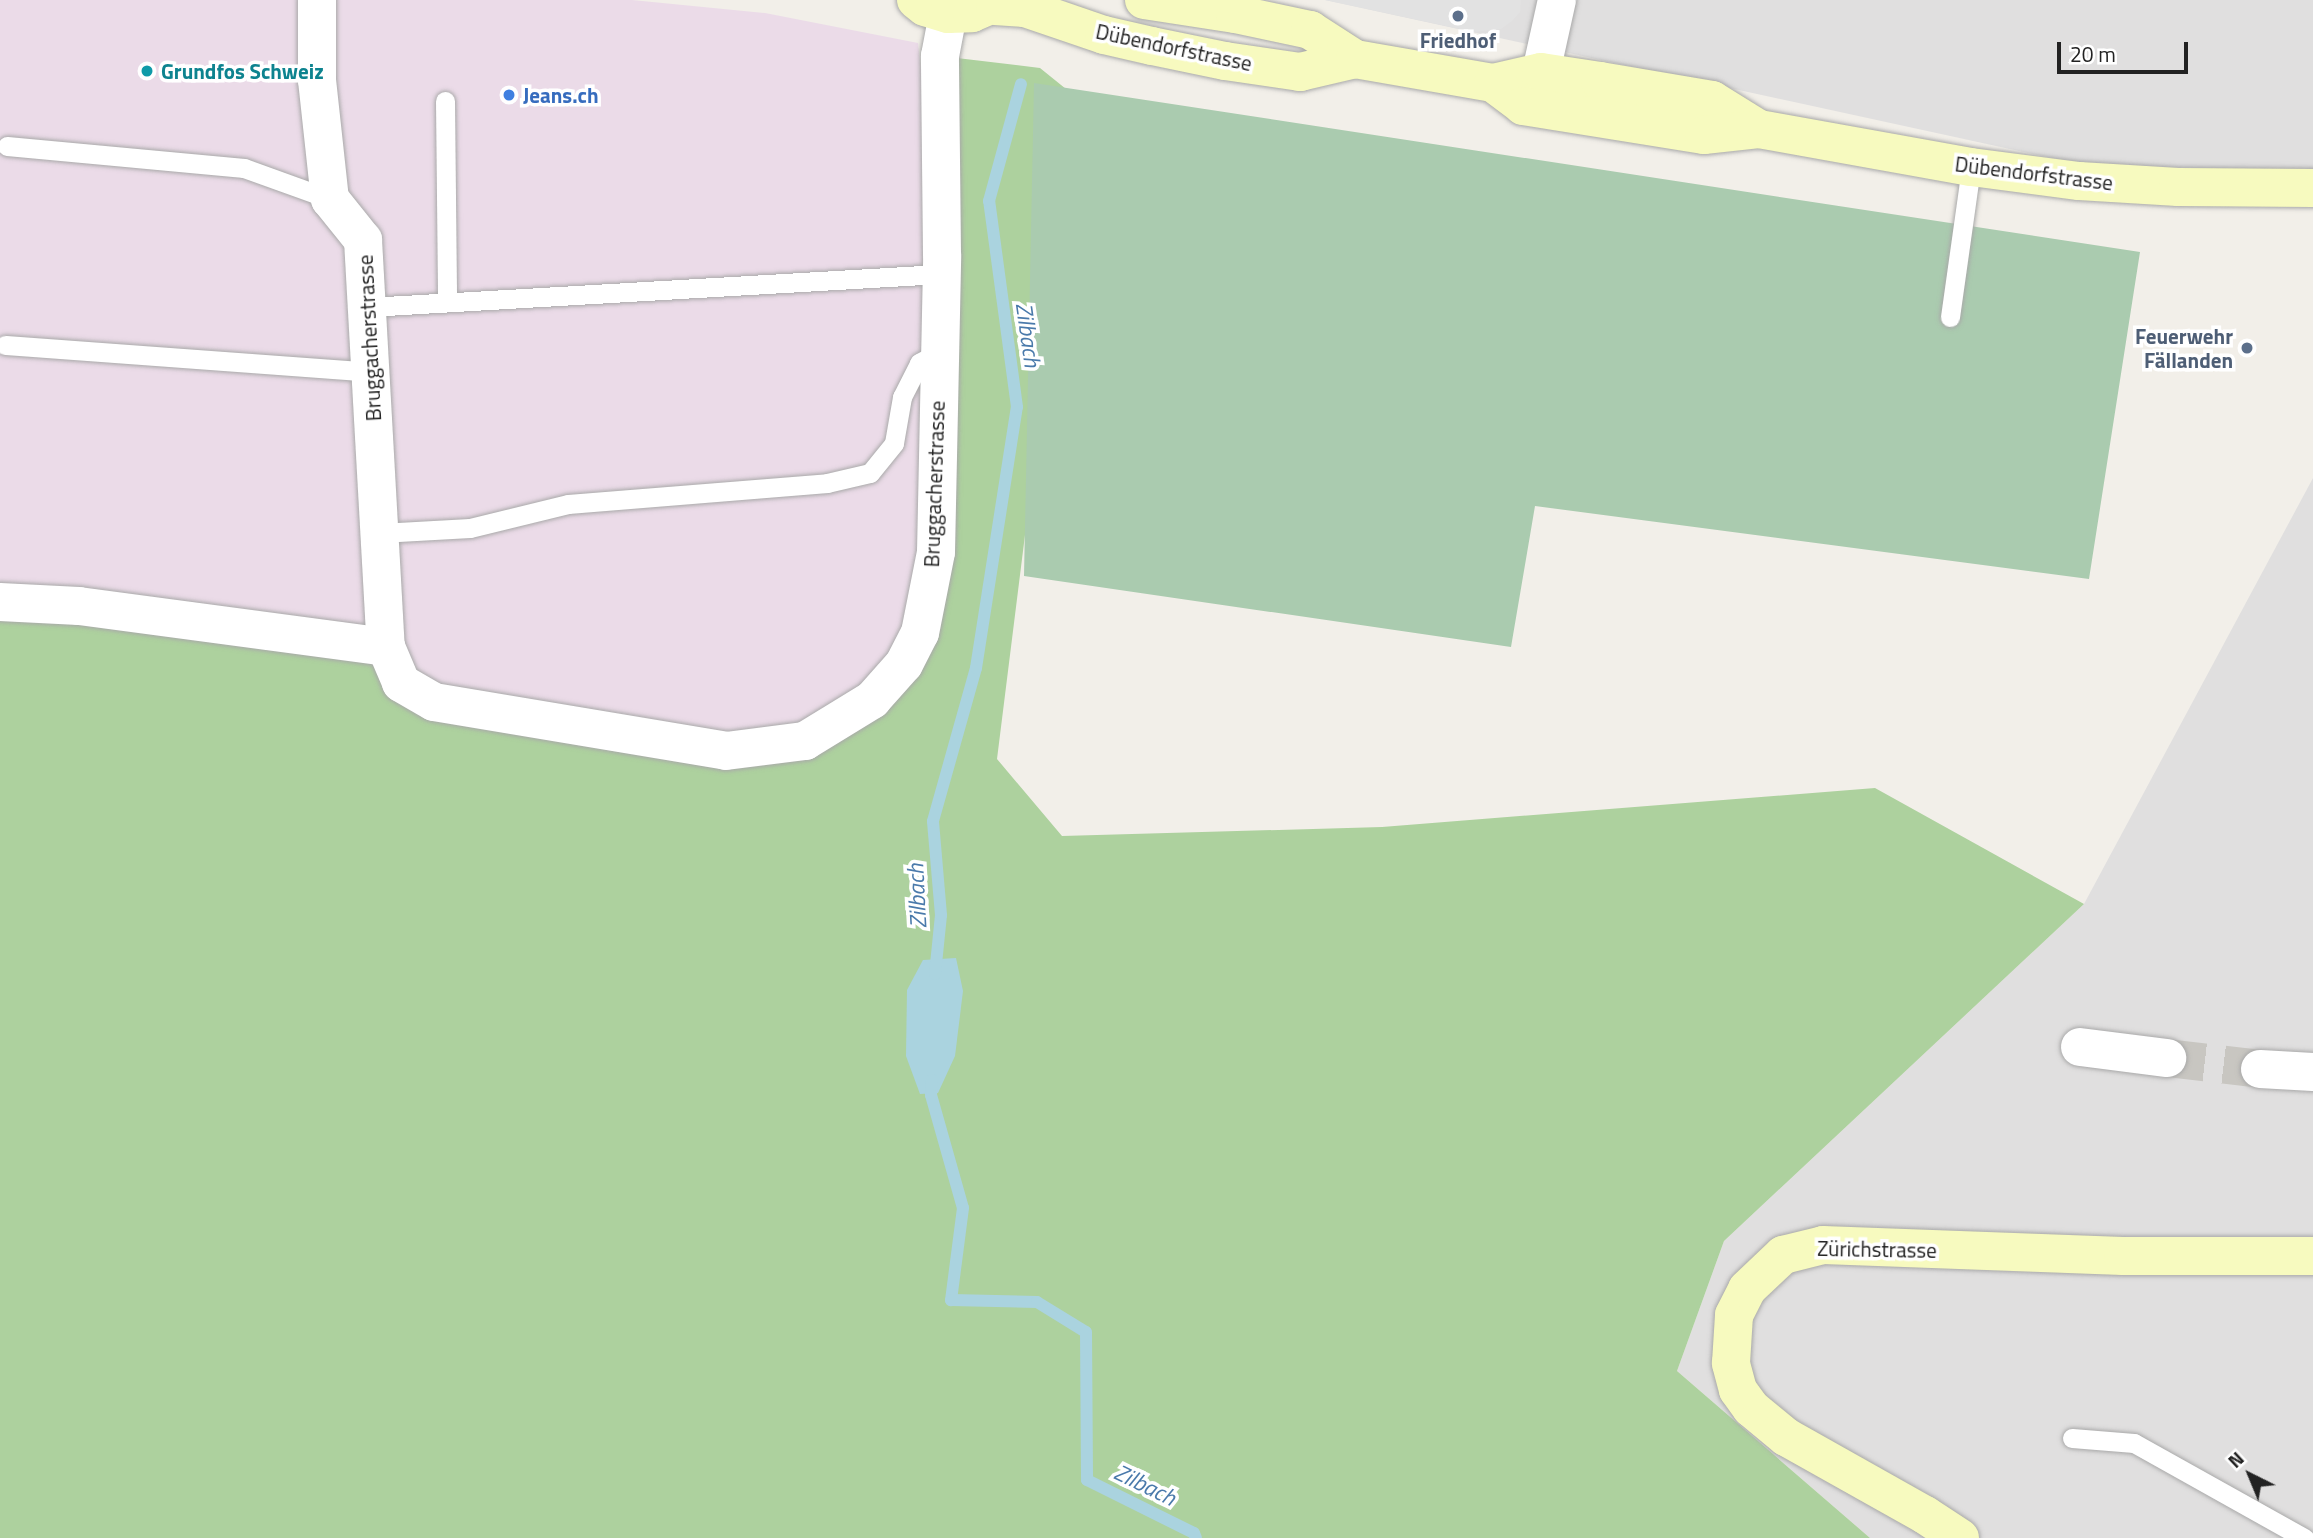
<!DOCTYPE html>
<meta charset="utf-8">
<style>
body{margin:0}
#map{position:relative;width:2313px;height:1538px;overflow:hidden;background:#f2efe9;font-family:"Titillium Web",sans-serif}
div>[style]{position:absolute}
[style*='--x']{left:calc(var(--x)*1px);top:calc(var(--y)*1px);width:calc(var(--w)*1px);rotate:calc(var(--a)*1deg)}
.residential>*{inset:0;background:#e0dfdf}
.industrial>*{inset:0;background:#ebdbe8}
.forest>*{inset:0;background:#add19e}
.cemetery>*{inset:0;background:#aacbaf}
.parking>*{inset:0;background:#e2e2e2}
.water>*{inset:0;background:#aad3df}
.stream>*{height:12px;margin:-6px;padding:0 6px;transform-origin:6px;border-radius:6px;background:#aad3df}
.minor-tunnel>*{height:38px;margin-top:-19px;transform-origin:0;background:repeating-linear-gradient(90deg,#c8c6c1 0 38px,transparent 0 57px)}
.roads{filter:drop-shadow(0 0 2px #a9a9a9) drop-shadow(0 0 2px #a9a9a9)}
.service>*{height:19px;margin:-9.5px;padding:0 9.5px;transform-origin:9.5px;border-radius:9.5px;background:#fff}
.minor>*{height:38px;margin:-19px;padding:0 19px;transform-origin:19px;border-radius:19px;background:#fff}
.secondary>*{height:38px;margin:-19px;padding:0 19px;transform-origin:19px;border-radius:19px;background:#f7fabf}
.dots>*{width:19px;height:19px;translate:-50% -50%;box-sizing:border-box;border:4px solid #fff;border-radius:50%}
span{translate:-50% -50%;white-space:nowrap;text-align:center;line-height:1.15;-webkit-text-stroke:7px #fff;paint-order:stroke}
.service-label{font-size:21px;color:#4e5e75;font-weight:700}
.right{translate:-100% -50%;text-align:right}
.street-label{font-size:21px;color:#222}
.culture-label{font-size:21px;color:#0d838f;font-weight:700}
.left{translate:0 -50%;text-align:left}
.shop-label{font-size:21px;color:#366cbe;font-weight:700}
.water-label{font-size:23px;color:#4a7aab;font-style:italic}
.north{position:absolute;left:2215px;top:1440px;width:70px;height:70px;-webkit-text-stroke:5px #fff;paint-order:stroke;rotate:317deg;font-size:19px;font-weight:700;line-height:28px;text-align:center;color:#222}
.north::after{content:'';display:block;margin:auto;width:24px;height:32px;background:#222;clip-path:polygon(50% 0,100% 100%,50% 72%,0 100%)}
.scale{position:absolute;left:2057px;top:42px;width:131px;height:32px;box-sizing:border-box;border:4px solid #222;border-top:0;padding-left:9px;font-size:21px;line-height:24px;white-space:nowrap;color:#222;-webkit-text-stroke:5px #fff;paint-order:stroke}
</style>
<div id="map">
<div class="residential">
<i style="clip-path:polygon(1325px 0,2313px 0,2313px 171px,2084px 165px)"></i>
<i style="clip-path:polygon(2313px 478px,2313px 1538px,1870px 1538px,1677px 1371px,1724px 1241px,2084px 904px)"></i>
</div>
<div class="industrial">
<i style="clip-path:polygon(0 0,632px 0,765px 13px,918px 43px,942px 255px,936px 552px,872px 700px,726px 751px,0 602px)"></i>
</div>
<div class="forest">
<i style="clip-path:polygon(940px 56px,1040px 68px,1092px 110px,1049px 343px,997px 759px,1062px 836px,1382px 827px,1875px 788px,2084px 904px,1724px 1241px,1677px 1371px,1870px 1538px,0 1538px,0 602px,386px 647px,434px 702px,805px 741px,920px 633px)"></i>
</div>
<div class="cemetery">
<i style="clip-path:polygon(1034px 83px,2140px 252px,2089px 579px,1535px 506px,1511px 647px,1024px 576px)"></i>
</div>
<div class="parking">
<i style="clip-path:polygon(1325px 0,1521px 0,1520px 12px,1512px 21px,1501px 29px,1474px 32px)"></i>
</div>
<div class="water">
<i style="clip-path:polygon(956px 958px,963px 991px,955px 1056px,938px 1093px,920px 1094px,906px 1056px,907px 990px,923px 960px)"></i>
</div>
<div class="stream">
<i style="--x:935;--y:974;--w:59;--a:-84.2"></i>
<i style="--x:941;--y:915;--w:94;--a:-94.9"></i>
<i style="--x:933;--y:821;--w:159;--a:-74.3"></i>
<i style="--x:976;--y:668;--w:264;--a:-81.1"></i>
<i style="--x:1017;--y:407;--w:208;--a:-97.7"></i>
<i style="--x:989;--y:201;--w:121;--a:-74.7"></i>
<i style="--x:932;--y:1080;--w:15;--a:94"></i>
<i style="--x:931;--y:1095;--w:117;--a:74.2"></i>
<i style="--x:963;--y:1208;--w:93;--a:97.4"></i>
<i style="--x:951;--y:1300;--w:86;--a:1.3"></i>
<i style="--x:1037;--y:1302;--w:57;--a:31.5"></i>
<i style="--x:1086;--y:1332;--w:148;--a:89.6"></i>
<i style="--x:1087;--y:1480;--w:119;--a:26.4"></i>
<i style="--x:1194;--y:1533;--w:5;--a:68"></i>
</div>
<div class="minor-tunnel">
<i style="--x:2167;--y:1058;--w:94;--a:6.7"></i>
</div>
<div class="roads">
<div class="service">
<i style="--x:445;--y:101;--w:201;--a:89.4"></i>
<i style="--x:7;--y:146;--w:238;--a:5.3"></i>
<i style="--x:244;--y:168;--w:91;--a:19.8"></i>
<i style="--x:368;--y:307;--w:574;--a:-3.3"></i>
<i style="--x:1950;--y:317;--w:151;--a:-82"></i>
<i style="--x:5;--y:345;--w:367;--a:4.2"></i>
<i style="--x:380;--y:533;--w:90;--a:-3.2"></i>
<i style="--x:470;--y:528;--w:101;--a:-13.8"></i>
<i style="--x:568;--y:504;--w:260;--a:-4.6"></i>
<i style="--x:827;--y:483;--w:44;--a:-13.1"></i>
<i style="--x:870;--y:473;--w:38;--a:-51"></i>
<i style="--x:894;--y:443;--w:47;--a:-80.1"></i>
<i style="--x:902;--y:397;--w:38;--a:-63"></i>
<i style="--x:919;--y:363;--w:21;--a:-28"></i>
<i style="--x:2072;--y:1438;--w:62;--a:4.6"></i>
<i style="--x:2134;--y:1443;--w:195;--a:29.2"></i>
</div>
<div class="minor">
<i style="--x:317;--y:0;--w:80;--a:90"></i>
<i style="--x:317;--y:80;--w:120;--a:83.8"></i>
<i style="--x:330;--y:199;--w:53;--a:51.2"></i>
<i style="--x:363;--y:240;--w:408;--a:86.8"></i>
<i style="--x:1541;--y:72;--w:74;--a:-77.5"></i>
<i style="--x:0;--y:602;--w:79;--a:2.9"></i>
<i style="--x:79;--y:606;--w:310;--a:7.6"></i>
<i style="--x:386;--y:647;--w:39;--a:67"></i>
<i style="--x:401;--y:683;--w:38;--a:30"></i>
<i style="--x:434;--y:702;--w:296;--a:9.5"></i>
<i style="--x:726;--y:751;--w:80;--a:-7.2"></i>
<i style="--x:805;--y:741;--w:79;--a:-31.5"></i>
<i style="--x:872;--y:700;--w:48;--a:-48.4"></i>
<i style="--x:904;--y:664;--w:35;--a:-63"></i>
<i style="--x:920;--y:633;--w:83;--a:-78.8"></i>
<i style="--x:936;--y:552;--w:297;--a:-88.8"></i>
<i style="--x:942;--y:255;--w:199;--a:-90.6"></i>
<i style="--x:940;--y:56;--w:43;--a:-79.2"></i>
<i style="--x:2080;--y:1047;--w:88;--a:7.2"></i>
<i style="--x:2260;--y:1069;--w:53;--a:3.2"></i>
</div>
<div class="secondary">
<i style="--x:916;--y:0;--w:11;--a:38"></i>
<i style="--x:925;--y:7;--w:24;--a:17"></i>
<i style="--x:948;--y:14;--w:24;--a:-2"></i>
<i style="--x:972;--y:13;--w:33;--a:-23"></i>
<i style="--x:1144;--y:0;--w:92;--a:8.7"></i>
<i style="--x:1235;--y:14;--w:77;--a:12"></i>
<i style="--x:1310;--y:30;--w:54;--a:32.8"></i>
<i style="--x:995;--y:6;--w:30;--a:4"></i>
<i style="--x:1025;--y:8;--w:83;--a:18.9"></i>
<i style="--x:1104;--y:35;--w:49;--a:12.9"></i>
<i style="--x:1152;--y:46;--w:75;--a:11.6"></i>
<i style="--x:1225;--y:61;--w:76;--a:8.3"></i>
<i style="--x:1300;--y:72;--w:57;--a:-13.3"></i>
<i style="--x:1355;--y:59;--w:140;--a:9.9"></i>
<i style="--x:1493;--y:83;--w:49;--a:-12.9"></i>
<i style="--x:1541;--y:72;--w:60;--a:8.7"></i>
<i style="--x:1600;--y:81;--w:114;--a:9.6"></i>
<i style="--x:1712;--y:100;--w:55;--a:31.7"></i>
<i style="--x:1493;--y:83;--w:38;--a:37"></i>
<i style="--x:1523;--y:106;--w:183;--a:9.1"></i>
<i style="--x:1704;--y:135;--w:55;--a:-6.2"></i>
<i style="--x:1759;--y:129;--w:215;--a:10.2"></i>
<i style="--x:1971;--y:167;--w:109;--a:7.4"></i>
<i style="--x:2079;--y:181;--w:99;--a:3.5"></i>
<i style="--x:2178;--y:187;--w:135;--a:0.4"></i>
<i style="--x:1960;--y:1538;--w:42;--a:-146.7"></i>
<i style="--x:1925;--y:1515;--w:159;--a:-150.7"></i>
<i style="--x:1786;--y:1437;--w:45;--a:-140.4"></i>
<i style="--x:1751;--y:1408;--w:22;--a:-126"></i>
<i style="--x:1738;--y:1390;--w:28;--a:-105"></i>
<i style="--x:1731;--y:1363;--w:48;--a:-86.4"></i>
<i style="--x:1734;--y:1315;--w:29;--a:-63"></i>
<i style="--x:1747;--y:1289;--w:50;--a:-43.4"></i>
<i style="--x:1783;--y:1255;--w:41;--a:-14"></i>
<i style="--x:1823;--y:1245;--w:300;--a:2.1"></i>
<i style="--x:2123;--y:1256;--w:190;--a:0"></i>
</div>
</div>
<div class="dots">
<i style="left:1458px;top:16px;background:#5c6f8a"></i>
<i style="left:147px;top:71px;background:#0f9aa8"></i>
<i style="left:509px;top:95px;background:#3f7fe0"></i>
<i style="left:2247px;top:348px;background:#5c6f8a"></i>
</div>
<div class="service-label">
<span style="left:1458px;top:40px">Friedhof</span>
<span class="right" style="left:2233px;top:348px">Feuerwehr<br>Fällanden</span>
</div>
<div class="street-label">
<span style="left:1174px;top:47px;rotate:12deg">Dübendorfstrasse</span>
<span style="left:2034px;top:173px;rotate:7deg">Dübendorfstrasse</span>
<span style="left:369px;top:338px;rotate:-93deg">Bruggacherstrasse</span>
<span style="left:934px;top:484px;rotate:-88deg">Bruggacherstrasse</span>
<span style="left:1877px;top:1249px;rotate:1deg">Zürichstrasse</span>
</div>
<div class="culture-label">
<span class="left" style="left:161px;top:71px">Grundfos Schweiz</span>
</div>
<div class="shop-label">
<span class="left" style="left:523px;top:95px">Jeans.ch</span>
</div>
<div class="water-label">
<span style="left:1028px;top:335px;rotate:82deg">Zilbach</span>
<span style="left:917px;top:896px;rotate:-93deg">Zilbach</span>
<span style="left:1145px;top:1485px;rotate:26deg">Zilbach</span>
</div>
<div class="north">N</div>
<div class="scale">20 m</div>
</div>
